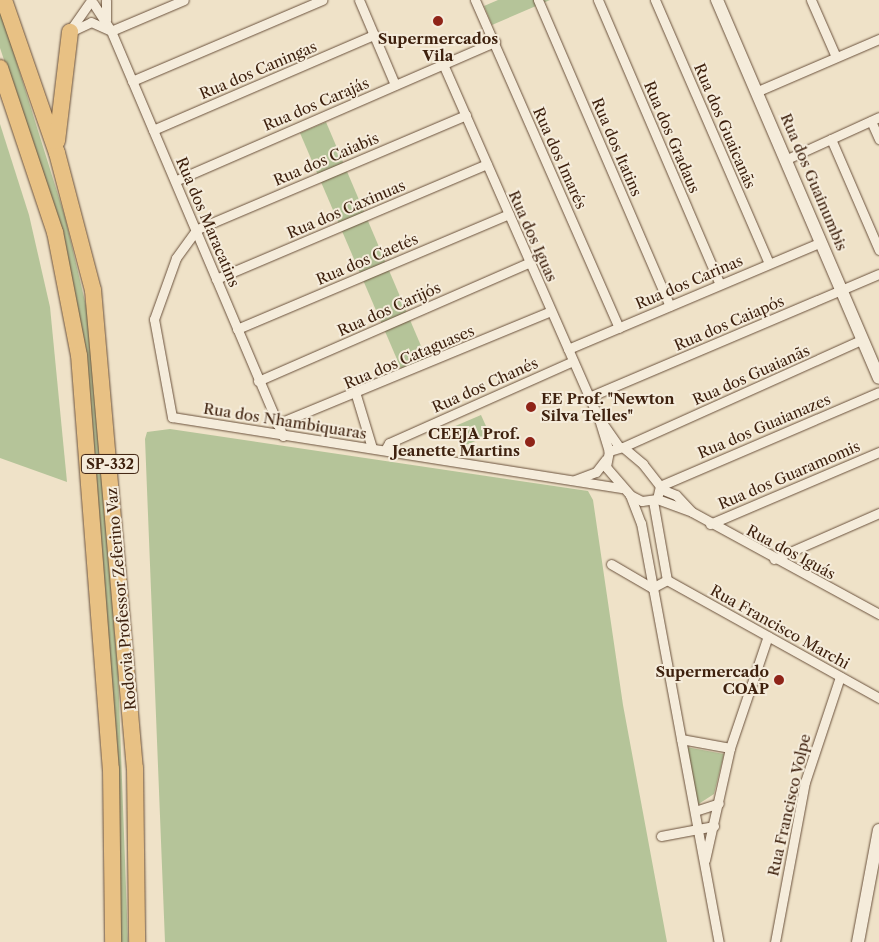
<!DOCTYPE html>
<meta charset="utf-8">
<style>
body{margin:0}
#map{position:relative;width:879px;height:942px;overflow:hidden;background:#efe2c8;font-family:"Libre Caslon Text",serif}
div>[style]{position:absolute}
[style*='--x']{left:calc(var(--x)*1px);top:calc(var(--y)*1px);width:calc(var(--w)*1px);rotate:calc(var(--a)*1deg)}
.green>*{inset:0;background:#b5c499}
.roads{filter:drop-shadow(0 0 1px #6a513c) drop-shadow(0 0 1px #6a513c)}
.street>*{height:9px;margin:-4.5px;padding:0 4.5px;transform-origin:4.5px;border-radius:4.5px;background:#f5ecdb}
.secondary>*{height:12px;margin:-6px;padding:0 6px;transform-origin:6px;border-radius:6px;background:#f5ecdb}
.highway>*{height:16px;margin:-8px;padding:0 8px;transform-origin:8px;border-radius:8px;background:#e8c184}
.dots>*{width:14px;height:14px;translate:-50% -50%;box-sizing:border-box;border:2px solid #f5ecdb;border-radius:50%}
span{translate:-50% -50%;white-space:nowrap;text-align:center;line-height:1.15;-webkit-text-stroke:4px #f5ecdb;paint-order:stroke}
.shield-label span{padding:1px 4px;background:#f5ecdb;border:1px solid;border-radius:4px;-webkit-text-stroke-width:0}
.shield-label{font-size:14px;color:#3e210e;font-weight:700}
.poi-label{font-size:15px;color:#3e210e;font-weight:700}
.left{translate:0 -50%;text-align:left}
.right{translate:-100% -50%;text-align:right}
.street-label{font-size:15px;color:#3e210e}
</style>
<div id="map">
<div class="green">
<i style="clip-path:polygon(498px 0,550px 0,492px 25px,484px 6px)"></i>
<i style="clip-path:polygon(0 9px,65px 217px,88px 314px,118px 672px,128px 942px,119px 942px,88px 420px,27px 128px,0 48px)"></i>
<i style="clip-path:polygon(326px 122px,427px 360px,402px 371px,300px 133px)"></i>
<i style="clip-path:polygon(0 124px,29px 215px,50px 307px,67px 482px,0 458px)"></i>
<i style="clip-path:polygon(481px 415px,490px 435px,461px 447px,453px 427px)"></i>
<i style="clip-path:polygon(170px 429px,588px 491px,593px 500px,623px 705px,667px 942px,165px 942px,145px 439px,147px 432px)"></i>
<i style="clip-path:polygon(686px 747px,724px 754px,714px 794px,697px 805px)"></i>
</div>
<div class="roads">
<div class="street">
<i style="--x:106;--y:0;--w:20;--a:90"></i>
<i style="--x:359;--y:0;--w:92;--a:67"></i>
<i style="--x:475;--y:0;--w:358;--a:66.3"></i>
<i style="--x:538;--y:0;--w:333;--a:66.7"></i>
<i style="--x:598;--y:0;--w:309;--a:66.8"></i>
<i style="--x:655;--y:0;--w:287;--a:66.6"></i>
<i style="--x:811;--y:0;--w:62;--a:66.3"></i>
<i style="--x:93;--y:3;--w:33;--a:57"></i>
<i style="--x:111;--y:31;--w:440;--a:67"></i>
<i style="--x:71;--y:29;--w:32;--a:-55"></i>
<i style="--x:70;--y:32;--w:23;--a:-25"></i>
<i style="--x:91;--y:22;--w:22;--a:24"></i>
<i style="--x:111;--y:31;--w:79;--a:-23"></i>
<i style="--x:443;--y:64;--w:388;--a:66.3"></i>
<i style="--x:599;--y:419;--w:34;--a:73"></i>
<i style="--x:609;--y:451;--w:16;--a:101"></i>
<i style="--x:606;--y:467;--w:37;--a:49"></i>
<i style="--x:630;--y:495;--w:13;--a:27"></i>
<i style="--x:642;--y:501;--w:15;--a:-8"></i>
<i style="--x:657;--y:499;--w:13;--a:-77"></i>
<i style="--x:660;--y:486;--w:28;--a:-128"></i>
<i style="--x:643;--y:464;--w:26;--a:-140"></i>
<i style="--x:623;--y:447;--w:15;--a:164"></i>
<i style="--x:132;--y:81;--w:207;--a:-23.1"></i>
<i style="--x:758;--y:91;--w:132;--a:-23.3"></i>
<i style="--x:466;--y:115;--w:292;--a:157"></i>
<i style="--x:197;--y:229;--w:36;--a:126"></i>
<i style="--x:176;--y:258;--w:65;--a:109.8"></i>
<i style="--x:154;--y:319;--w:100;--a:79.6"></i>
<i style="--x:172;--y:417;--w:455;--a:9"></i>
<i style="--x:871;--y:121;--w:20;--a:66"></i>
<i style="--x:153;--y:130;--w:241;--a:-23.3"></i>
<i style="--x:831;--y:139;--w:121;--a:66.6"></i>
<i style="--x:787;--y:159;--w:101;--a:-24.5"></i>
<i style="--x:177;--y:180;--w:347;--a:-23.5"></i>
<i style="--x:216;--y:279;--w:294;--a:-23"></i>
<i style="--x:237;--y:329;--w:295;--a:-22.9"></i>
<i style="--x:568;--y:349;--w:275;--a:-22.9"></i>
<i style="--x:258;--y:381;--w:297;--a:-23.6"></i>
<i style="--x:356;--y:395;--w:55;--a:73.2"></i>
<i style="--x:589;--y:397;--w:315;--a:-23"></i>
<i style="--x:601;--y:421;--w:32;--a:55"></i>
<i style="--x:277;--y:424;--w:296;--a:-22.4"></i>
<i style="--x:623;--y:447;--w:263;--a:-24.2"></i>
<i style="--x:385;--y:450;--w:8;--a:-60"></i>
<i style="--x:389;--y:443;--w:201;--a:-24"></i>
<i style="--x:575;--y:480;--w:22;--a:-21"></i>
<i style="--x:596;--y:472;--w:16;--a:-52"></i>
<i style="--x:660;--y:486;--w:238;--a:-23.2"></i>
<i style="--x:661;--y:489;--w:16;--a:22"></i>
<i style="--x:676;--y:495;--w:21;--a:47"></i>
<i style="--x:630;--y:495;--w:30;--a:69"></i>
<i style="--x:641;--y:523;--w:426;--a:79.5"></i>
<i style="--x:657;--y:499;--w:37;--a:20"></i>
<i style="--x:692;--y:512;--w:213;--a:28.6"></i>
<i style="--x:653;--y:501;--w:80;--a:80"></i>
<i style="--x:710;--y:524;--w:184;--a:-23.1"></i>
<i style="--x:774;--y:559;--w:115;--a:-23.7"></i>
<i style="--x:611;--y:564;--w:48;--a:30.3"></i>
<i style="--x:652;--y:588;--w:17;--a:-28"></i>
<i style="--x:667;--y:580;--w:243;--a:29.1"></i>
<i style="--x:681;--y:739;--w:50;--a:10.4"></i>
<i style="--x:695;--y:811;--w:25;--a:-18"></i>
<i style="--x:661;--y:836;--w:54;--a:-10.7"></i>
<i style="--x:705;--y:860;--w:115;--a:-77.4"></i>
<i style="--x:730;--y:748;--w:118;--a:-71.3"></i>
<i style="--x:775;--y:942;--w:163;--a:-79.4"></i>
<i style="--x:805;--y:782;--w:111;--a:-71.6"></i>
</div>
<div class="secondary">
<i style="--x:717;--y:0;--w:411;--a:66.8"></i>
<i style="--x:858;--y:942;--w:114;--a:-79.4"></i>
</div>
<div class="highway">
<i style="--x:4;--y:0;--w:162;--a:70.9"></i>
<i style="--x:57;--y:153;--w:142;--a:75.3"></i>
<i style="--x:93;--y:290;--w:480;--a:85"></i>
<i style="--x:135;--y:768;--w:174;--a:89.3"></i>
<i style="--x:0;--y:68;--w:173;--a:71.5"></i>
<i style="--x:55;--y:232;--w:125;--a:79"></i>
<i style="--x:79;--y:355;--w:415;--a:85.6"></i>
<i style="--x:111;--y:769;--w:173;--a:89.3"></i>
<i style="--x:57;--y:141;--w:110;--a:-83.2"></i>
</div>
</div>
<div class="dots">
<i style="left:438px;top:21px;background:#8f2418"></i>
<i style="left:531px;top:407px;background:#8f2418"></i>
<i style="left:530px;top:442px;background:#8f2418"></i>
<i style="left:779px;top:680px;background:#8f2418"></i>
</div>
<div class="shield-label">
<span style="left:110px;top:464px">SP-332</span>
</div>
<div class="poi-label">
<span style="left:438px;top:47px">Supermercados<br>Vila</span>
<span class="left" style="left:541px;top:407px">EE Prof. "Newton<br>Silva Telles"</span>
<span class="right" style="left:520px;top:442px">CEEJA Prof.<br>Jeanette Martins</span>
<span class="right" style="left:769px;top:680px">Supermercado<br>COAP</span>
</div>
<div class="street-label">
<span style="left:258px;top:70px;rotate:-23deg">Rua dos Caningas</span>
<span style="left:316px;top:104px;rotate:-23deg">Rua dos Carajás</span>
<span style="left:725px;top:126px;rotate:67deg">Rua dos Guaicanãs</span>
<span style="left:672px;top:137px;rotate:67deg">Rua dos Gradaus</span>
<span style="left:617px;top:147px;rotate:67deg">Rua dos Itatins</span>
<span style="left:560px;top:158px;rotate:66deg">Rua dos Imarés</span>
<span style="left:326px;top:159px;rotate:-23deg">Rua dos Caiabis</span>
<span style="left:814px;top:182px;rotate:67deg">Rua dos Guainumbis</span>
<span style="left:346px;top:209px;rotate:-23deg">Rua dos Caxinuas</span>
<span style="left:208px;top:222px;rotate:67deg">Rua dos Maracatins</span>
<span style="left:533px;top:236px;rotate:66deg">Rua dos Iguas</span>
<span style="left:367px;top:259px;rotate:-23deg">Rua dos Caetés</span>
<span style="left:689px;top:282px;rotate:-23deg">Rua dos Carinas</span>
<span style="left:389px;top:309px;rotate:-24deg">Rua dos Carijós</span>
<span style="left:729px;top:323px;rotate:-23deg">Rua dos Caiapós</span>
<span style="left:409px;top:357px;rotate:-23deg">Rua dos Cataguases</span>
<span style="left:751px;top:375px;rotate:-24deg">Rua dos Guaianãs</span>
<span style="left:485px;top:385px;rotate:-24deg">Rua dos Chanés</span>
<span style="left:285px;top:421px;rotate:9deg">Rua dos Nhambiquaras</span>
<span style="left:764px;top:426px;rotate:-23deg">Rua dos Guaianazes</span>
<span style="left:789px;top:475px;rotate:-23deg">Rua dos Guaramomis</span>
<span style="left:791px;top:552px;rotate:28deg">Rua dos Iguás</span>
<span style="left:121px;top:599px;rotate:-95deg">Rodovia Professor Zeferino Vaz</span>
<span style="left:780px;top:627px;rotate:29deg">Rua Francisco Marchi</span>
<span style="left:789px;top:805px;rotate:-77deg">Rua Francisco Volpe</span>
</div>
</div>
